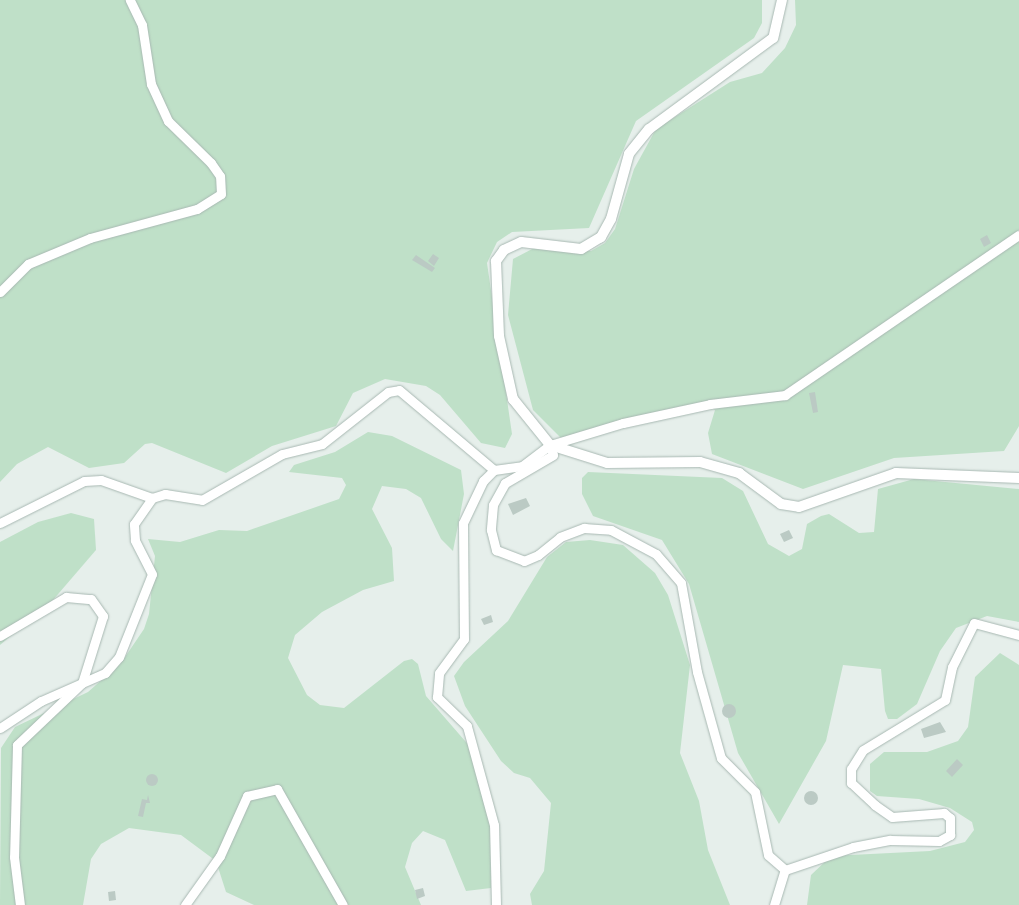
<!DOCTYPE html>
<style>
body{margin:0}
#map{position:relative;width:1019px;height:905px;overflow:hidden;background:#e6efeb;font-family:"Work Sans",sans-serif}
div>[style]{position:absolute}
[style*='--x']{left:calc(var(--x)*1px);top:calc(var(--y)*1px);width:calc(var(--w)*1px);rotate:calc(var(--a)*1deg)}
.green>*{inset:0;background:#bfe0c8}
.building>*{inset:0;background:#bbcac4}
.round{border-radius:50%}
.roads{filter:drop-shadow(0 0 1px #a8b8b2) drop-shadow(0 0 1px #a8b8b2)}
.minor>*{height:9px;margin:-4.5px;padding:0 4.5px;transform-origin:4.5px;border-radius:4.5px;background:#fff}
.tertiary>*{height:10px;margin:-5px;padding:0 5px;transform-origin:5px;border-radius:5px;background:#fff}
span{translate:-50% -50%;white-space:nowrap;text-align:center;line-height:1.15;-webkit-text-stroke:4.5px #f7fbf9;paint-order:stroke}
</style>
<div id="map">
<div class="green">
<i style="clip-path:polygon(0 0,762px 0,762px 23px,754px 38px,636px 121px,589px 228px,512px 232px,497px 242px,487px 263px,512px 434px,505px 448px,481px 443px,440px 395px,426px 386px,385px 379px,353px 393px,336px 426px,272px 446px,226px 473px,152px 443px,145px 444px,124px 463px,89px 468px,48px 447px,17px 464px,0 482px)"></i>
<i style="clip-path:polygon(795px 0,1019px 0,1019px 426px,1004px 451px,894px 458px,803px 489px,712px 454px,708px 433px,715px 410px,707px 405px,681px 406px,563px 440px,533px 410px,508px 315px,513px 259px,536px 247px,591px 251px,605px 243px,615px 229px,634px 169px,656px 129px,730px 82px,762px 73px,785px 48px,796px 25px)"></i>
<i style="clip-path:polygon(368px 432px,392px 436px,461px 470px,464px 494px,453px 551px,441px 539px,421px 498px,406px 489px,382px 486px,372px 509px,392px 548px,394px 581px,363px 590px,322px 612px,295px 635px,288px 658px,307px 695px,320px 705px,344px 708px,404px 661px,412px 659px,418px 664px,426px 696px,472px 749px,490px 815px,491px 888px,466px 891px,445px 840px,423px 831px,412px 843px,405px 867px,421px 905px,254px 905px,226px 892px,216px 861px,181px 835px,129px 828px,101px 844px,91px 859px,83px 905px,0 905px,1px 748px,15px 727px,88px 692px,121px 663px,144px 629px,149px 614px,155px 556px,148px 539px,180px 542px,219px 530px,247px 531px,339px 499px,346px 485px,342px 478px,289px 472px,294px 465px,335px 452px)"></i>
<i style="clip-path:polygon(588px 472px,722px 478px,743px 491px,768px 544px,789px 556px,802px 549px,807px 524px,821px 516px,829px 514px,859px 533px,874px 532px,878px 489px,914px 479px,1019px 489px,1019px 622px,987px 616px,956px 628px,940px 651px,917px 704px,897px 719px,888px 719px,885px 711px,881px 669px,843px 665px,826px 741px,779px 824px,738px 753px,689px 584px,662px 540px,593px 516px,582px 494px,582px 478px)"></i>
<i style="clip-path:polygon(71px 513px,94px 519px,96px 550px,53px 600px,0 645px,0 542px,38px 522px)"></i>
<i style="clip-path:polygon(590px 540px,623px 545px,655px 573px,668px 595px,690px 665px,680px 753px,699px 801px,708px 850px,730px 905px,532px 905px,530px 894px,544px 871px,551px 803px,530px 778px,514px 773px,501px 761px,465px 706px,454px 676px,464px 662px,508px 621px,547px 557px,566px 542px)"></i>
<i style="clip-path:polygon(1000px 653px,1019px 665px,1019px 905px,807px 905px,811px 875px,831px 856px,930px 851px,965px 842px,974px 830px,972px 822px,950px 808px,919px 799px,877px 796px,870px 791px,870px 764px,884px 752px,927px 752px,958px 741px,968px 727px,975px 677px)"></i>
</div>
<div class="building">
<i style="clip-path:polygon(987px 235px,991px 243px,984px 247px,980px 239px)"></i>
<i style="clip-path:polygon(433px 254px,439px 258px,434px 266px,428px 261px)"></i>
<i style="clip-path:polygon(416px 255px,435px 268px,432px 272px,412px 260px)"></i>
<i style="clip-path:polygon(815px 392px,818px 412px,813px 413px,809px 393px)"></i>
<i style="clip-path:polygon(526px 498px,530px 506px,513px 515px,508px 504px)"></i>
<i style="clip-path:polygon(789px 530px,793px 538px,784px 542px,780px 534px)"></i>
<i style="clip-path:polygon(491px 615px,493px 622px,484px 625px,481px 619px)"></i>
<i class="round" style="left:722px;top:704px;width:14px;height:14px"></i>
<i style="clip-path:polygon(940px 722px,946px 732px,924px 738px,921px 729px)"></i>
<i style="clip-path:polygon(957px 759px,963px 765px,952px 777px,946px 771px)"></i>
<i class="round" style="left:146px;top:774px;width:12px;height:12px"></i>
<i class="round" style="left:804px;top:791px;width:14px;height:14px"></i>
<i style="clip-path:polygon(148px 795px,150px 803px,146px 803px,143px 817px,138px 816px,142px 799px,147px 800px)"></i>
<i style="clip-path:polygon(423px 888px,425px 896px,417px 899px,415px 890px)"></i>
<i style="clip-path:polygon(115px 891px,116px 900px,109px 901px,108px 892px)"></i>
</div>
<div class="roads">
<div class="minor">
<i style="--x:0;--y:292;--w:40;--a:-45"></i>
<i style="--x:28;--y:264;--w:67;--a:-22.8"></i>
<i style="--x:90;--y:238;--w:111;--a:-15.2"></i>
<i style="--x:197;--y:209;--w:28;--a:-32"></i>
<i style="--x:221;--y:194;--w:18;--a:-93"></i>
<i style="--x:220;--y:176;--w:16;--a:-125"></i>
<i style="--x:211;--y:163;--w:60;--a:-135.7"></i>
<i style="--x:168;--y:121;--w:41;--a:-114.7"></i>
<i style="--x:151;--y:84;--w:60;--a:-98.7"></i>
<i style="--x:142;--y:25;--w:28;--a:-116"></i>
<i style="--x:550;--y:445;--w:10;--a:73"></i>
<i style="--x:553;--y:455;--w:56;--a:149.7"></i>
<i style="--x:505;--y:483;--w:25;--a:119"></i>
<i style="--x:493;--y:505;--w:25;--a:95"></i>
<i style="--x:491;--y:530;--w:21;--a:76"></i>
<i style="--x:496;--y:550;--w:30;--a:21"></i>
<i style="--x:524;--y:561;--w:15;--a:-23"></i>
<i style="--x:538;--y:555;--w:28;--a:-39"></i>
<i style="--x:560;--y:537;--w:26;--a:-21"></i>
<i style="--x:584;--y:528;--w:27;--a:4"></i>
<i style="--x:611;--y:530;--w:51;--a:28.1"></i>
<i style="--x:656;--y:554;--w:38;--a:49"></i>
<i style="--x:681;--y:583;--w:90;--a:79.8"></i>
<i style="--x:697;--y:672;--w:89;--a:74.4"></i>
<i style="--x:721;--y:758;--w:48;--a:45"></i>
<i style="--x:755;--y:792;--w:64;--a:78.3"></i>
<i style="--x:768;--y:855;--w:23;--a:41"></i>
<i style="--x:0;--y:523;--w:94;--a:-26.6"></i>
<i style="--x:84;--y:481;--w:17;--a:-3"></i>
<i style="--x:101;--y:480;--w:54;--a:19.4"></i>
<i style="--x:0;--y:636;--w:77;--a:-30.6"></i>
<i style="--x:66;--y:597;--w:25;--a:5"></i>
<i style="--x:91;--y:599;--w:21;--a:55"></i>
<i style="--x:103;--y:616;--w:70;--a:107.4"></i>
<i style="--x:82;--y:683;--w:90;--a:136.4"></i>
<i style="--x:17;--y:745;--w:112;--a:91.5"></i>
<i style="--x:14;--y:857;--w:48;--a:82.9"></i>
<i style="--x:0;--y:728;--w:49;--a:-33.4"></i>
<i style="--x:41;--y:701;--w:70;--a:-23.6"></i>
<i style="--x:105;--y:673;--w:21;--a:-49"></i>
<i style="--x:119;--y:657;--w:89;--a:-68.3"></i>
<i style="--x:152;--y:574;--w:38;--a:-117"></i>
<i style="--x:135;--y:540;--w:16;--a:-94"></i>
<i style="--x:134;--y:524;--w:32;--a:-55"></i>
<i style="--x:152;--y:498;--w:14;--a:-17"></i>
<i style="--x:165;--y:494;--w:37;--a:9"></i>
<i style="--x:202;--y:500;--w:92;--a:-29.9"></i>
<i style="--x:282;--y:454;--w:41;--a:-14"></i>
<i style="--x:322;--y:444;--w:84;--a:-38.2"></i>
<i style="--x:388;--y:392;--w:11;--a:-10"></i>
<i style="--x:399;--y:390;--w:124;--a:40.1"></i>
<i style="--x:785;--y:870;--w:72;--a:-18.7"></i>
<i style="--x:853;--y:847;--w:38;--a:-11"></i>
<i style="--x:890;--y:840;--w:49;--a:1.2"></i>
<i style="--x:939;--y:841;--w:13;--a:-29"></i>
<i style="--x:950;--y:835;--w:17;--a:-90"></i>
<i style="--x:950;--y:818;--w:8;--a:-140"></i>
<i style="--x:944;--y:813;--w:52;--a:175.6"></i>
<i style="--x:892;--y:817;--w:21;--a:-145"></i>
<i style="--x:875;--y:805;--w:33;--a:-137"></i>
<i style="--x:851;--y:783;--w:14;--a:-90"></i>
<i style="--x:851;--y:769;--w:22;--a:-58"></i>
<i style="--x:863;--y:750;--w:96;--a:-31.4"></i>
<i style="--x:945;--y:700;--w:34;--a:-78"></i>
<i style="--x:952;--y:667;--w:49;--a:-63.4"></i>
<i style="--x:974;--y:623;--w:47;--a:14.9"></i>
<i style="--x:185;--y:905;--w:60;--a:-54.5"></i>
<i style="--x:220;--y:856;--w:66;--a:-65.8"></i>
<i style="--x:247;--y:796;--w:31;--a:-13"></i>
<i style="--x:277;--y:789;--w:133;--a:60.4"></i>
<i style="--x:496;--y:905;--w:80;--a:-91.4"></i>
<i style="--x:494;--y:825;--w:103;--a:-105.3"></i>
<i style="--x:467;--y:726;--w:42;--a:-136"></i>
<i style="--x:437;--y:697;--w:24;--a:-85"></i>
<i style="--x:439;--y:673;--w:42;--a:-53.7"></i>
<i style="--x:464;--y:639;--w:116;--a:-90.5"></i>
<i style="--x:463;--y:523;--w:47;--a:-64.5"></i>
<i style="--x:483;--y:481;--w:16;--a:-45"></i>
<i style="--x:494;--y:470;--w:28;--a:-8"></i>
<i style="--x:522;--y:466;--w:35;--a:-37"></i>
<i style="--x:550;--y:445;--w:76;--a:-16.8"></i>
<i style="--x:623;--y:423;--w:89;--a:-12.3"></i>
<i style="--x:710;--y:404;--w:76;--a:-6.8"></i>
<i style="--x:785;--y:395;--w:283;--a:-34.4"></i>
<i style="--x:774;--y:905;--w:37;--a:-73"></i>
</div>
<div class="tertiary">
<i style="--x:782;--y:0;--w:39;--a:103"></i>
<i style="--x:773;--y:38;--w:154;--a:143.7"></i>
<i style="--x:649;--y:129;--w:32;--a:129"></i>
<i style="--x:629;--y:154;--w:67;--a:105.5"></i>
<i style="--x:611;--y:219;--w:21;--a:119"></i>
<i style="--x:601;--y:237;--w:23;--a:149"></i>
<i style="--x:581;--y:249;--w:60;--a:-173.3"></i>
<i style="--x:521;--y:242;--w:19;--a:155"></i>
<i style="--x:504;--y:250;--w:14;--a:126"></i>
<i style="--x:496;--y:261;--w:75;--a:87.7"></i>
<i style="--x:499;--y:336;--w:65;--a:77.5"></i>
<i style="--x:513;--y:399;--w:59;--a:51.2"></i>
<i style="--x:550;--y:445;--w:60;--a:17.5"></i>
<i style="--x:607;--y:463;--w:93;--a:-0.6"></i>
<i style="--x:700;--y:462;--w:41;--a:15.8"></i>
<i style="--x:739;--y:473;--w:52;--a:36.4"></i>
<i style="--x:781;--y:504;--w:18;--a:9"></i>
<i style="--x:799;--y:507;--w:103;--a:-19.3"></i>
<i style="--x:896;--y:473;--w:123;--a:2.3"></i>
</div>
</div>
</div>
